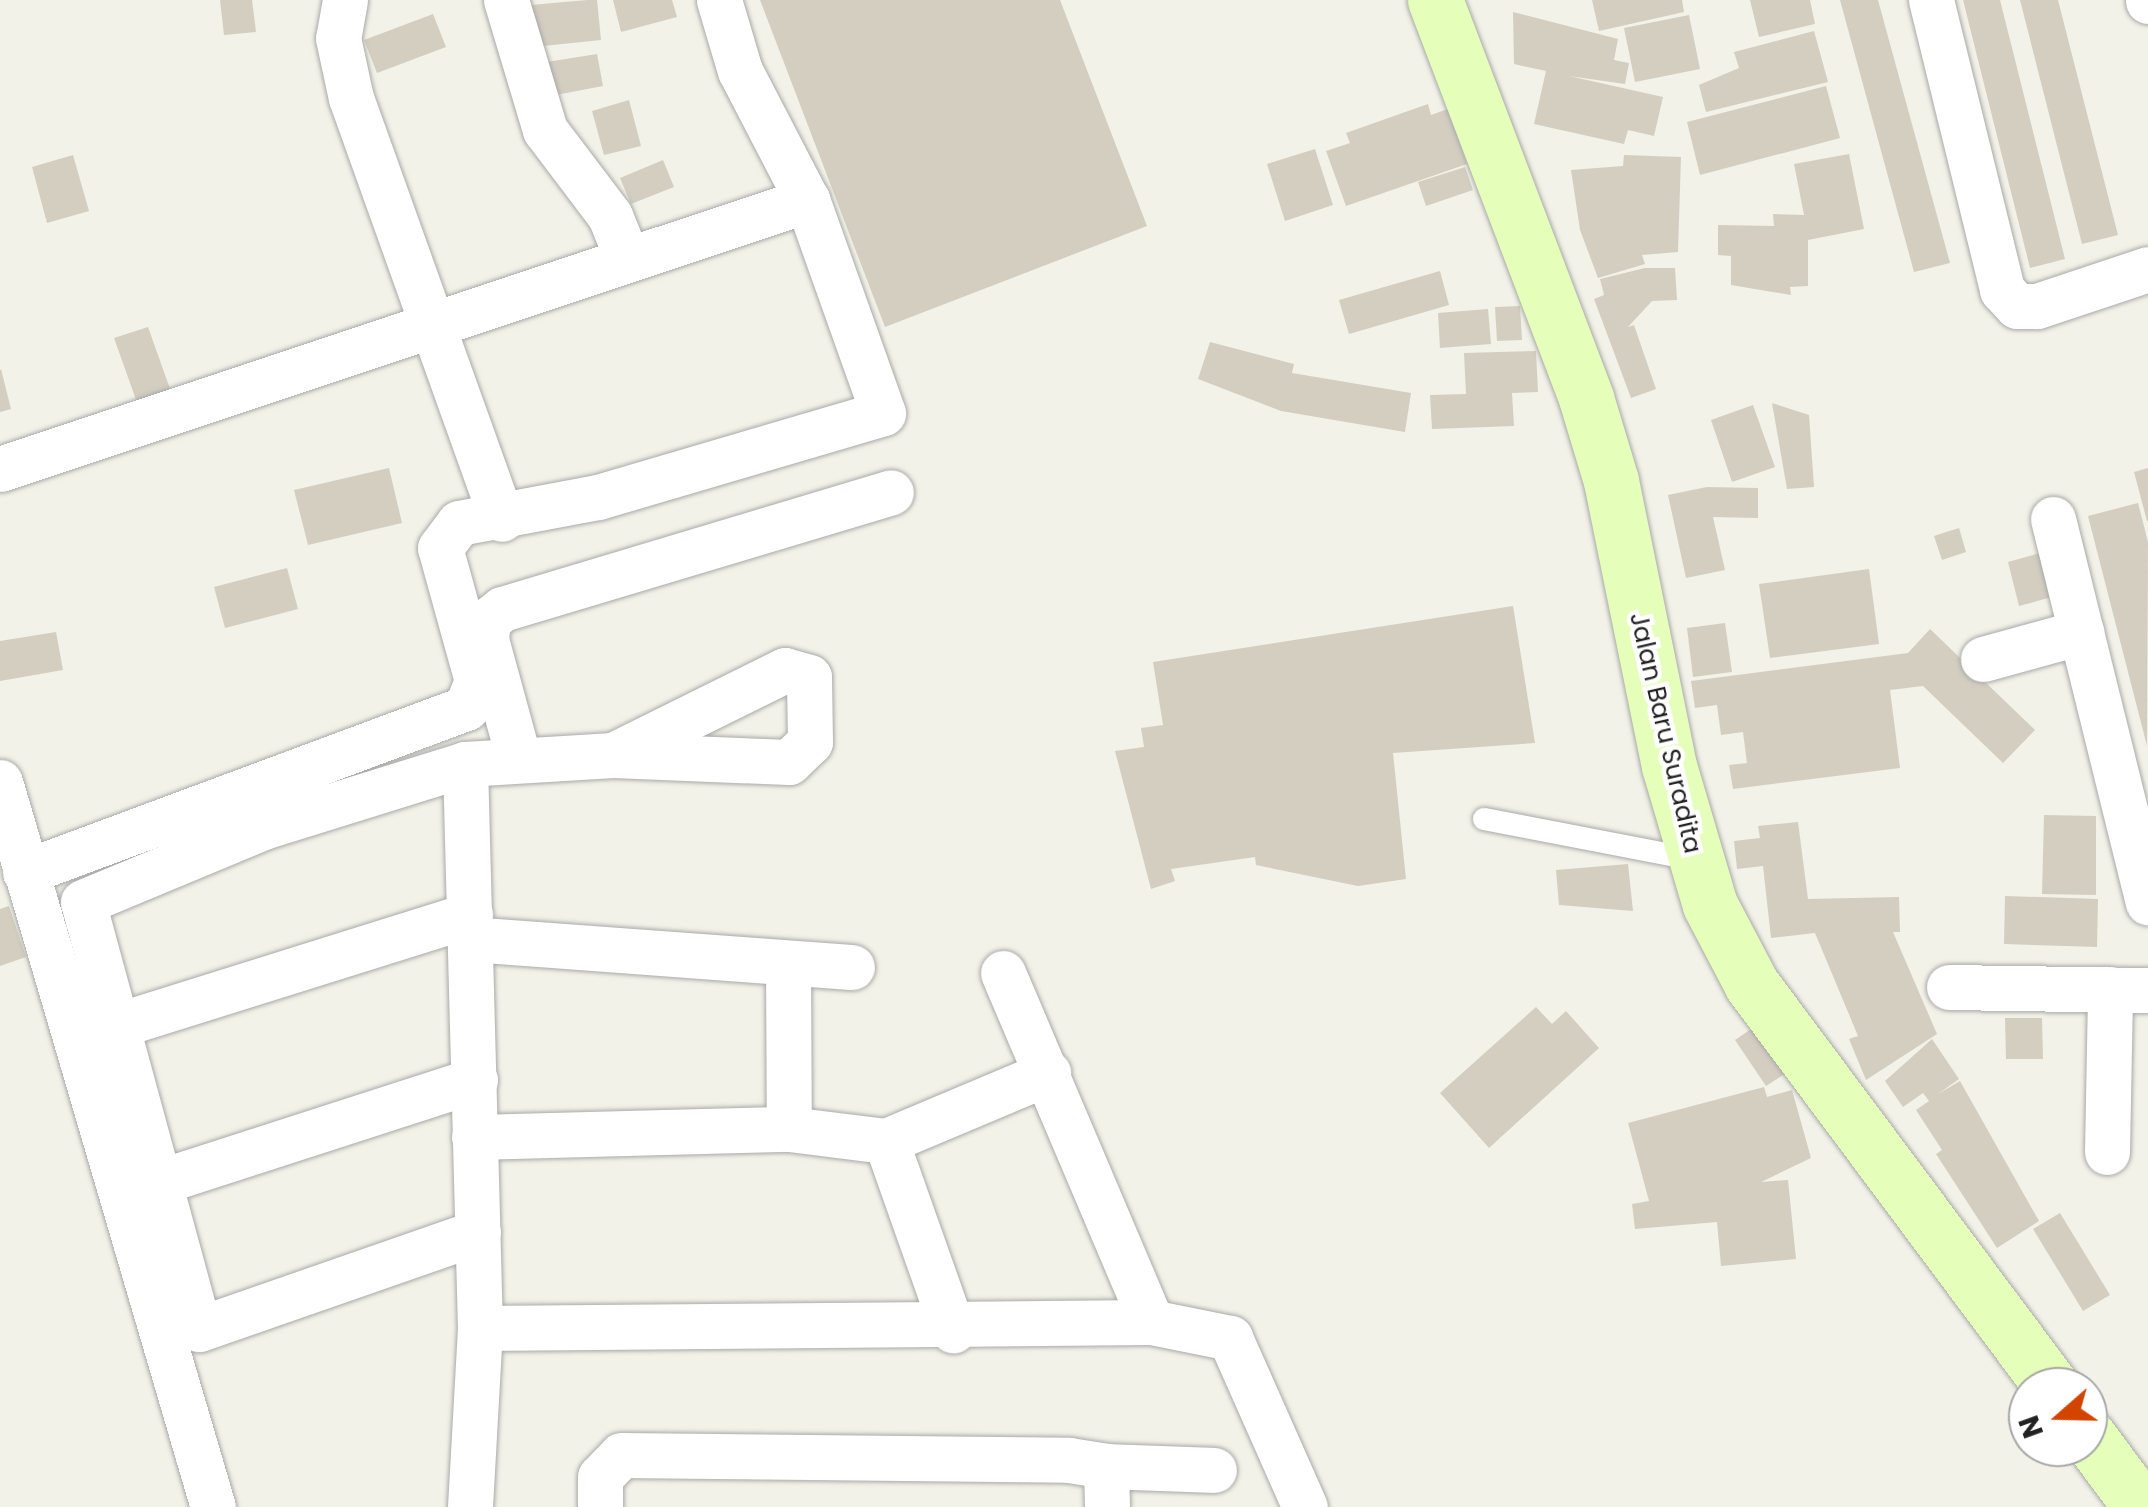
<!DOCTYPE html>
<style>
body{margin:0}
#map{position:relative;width:2148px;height:1507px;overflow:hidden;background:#f2f2e8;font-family:Poppins,sans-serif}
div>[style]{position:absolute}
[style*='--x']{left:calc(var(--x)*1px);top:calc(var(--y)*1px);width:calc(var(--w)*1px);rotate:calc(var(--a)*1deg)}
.building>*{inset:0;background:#d3cec0}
.roads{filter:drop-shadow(0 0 2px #a9a9a9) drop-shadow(0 0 2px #a9a9a9)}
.lane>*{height:22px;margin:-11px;padding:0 11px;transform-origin:11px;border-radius:11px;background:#fff}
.street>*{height:45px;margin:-22.5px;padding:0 22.5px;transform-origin:22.5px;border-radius:22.5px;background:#fff}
.secondary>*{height:55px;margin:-27.5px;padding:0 27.5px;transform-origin:27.5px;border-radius:27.5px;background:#e5feba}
span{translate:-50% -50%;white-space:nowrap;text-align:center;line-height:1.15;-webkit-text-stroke:9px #fff;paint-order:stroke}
.street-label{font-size:25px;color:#222}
.north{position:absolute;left:2008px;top:1367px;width:100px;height:100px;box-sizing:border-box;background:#fff;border:2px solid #a7a7a7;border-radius:50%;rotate:250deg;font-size:28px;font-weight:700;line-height:40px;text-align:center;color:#222}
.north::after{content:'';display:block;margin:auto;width:35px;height:45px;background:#d34400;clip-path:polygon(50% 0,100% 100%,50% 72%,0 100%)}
</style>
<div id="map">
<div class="building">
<i style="clip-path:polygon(220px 0,252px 0,256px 32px,224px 35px)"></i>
<i style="clip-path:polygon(587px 0,597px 0,601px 40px,524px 48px,520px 6px)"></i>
<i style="clip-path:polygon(613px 0,672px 0,677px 17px,621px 32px)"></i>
<i style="clip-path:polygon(760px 0,1060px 0,1147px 226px,885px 327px)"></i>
<i style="clip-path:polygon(1592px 0,1682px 0,1684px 12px,1599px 31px)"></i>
<i style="clip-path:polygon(1750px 0,1810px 0,1815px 24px,1759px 37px)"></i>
<i style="clip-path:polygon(1840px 0,1878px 0,1950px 263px,1914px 272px)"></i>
<i style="clip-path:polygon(1963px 0,2000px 0,2065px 259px,2030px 268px)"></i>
<i style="clip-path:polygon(2020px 0,2058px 0,2118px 235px,2082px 244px)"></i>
<i style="clip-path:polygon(1513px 12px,1618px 39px,1614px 60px,1629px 63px,1625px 84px,1569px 76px,1663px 97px,1654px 136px,1628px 130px,1624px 144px,1534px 124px,1546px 71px,1514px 64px)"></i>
<i style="clip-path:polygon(433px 14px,446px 47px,377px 73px,364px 40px)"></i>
<i style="clip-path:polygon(1689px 15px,1700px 69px,1635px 82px,1624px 28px)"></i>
<i style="clip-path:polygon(1814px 31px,1828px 82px,1706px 112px,1699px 85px,1739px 68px,1734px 52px)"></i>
<i style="clip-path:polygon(597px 54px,603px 86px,540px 98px,534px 64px)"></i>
<i style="clip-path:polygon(1826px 86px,1840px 138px,1700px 175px,1687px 122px)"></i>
<i style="clip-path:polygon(629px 100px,641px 146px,604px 155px,592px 111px)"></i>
<i style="clip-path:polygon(1428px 104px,1431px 115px,1448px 109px,1467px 164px,1346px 206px,1326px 151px,1350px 143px,1346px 133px)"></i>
<i style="clip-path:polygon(1315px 149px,1333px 205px,1285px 221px,1267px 164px)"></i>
<i style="clip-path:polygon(1849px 154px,1864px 229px,1808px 240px,1808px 286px,1790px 287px,1791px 295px,1731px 285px,1731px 256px,1718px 255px,1718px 225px,1774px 226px,1773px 214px,1804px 215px,1794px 164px)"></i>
<i style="clip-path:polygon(73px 155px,89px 211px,47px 223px,32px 167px)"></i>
<i style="clip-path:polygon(1624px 155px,1681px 157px,1678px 252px,1642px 255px,1645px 264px,1598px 278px,1580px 230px,1571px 170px,1623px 166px)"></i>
<i style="clip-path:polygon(663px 160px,674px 187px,631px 204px,620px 178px)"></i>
<i style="clip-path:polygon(1465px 167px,1473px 190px,1426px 206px,1418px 182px)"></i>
<i style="clip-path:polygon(1645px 268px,1675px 268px,1677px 300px,1652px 301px,1628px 327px,1634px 325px,1656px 389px,1631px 398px,1594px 299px,1604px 295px,1600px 279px)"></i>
<i style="clip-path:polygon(1440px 271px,1449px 305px,1349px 334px,1339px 300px)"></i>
<i style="clip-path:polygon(1520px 306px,1522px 340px,1497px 341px,1495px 307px)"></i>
<i style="clip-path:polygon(1488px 309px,1491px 344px,1440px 348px,1438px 313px)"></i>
<i style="clip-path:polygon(148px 327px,174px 400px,140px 411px,114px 338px)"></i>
<i style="clip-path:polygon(1210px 342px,1294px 364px,1292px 373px,1411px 393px,1405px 432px,1281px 411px,1198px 379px)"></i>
<i style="clip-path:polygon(1536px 351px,1538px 392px,1512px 393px,1514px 426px,1432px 429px,1430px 395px,1466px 394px,1464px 353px)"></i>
<i style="clip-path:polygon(1px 369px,11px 409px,0 412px,0 370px)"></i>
<i style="clip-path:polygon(1772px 403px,1809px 415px,1814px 487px,1787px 489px)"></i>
<i style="clip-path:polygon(1753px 405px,1775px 467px,1732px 482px,1711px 420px)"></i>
<i style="clip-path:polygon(389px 468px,402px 523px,308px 545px,294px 490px)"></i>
<i style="clip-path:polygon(2148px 468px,2148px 521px,2147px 521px,2134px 472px)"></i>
<i style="clip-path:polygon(1707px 487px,1758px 488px,1758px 518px,1713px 517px,1725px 570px,1686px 578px,1668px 495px)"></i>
<i style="clip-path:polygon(2138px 503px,2148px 542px,2147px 746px,2088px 516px)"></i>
<i style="clip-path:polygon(1959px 528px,1966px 552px,1942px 560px,1934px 536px)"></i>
<i style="clip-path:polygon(2047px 551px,2059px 595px,2019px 606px,2008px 562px)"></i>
<i style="clip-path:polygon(287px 568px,298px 609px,225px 628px,214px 587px)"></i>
<i style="clip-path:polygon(1869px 569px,1879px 644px,1770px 658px,1759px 584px)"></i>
<i style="clip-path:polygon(1513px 606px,1535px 743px,1393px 753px,1406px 879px,1358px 886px,1256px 865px,1255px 857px,1171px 869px,1175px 881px,1151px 889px,1115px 751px,1144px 747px,1141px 728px,1163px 725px,1153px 662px)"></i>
<i style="clip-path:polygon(1725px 623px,1732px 672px,1693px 677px,1687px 628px)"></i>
<i style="clip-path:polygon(1930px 629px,2035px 730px,2003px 763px,1923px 686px,1890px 690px,1900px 768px,1733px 789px,1729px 765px,1747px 763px,1743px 732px,1721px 735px,1717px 705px,1695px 708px,1691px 681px,1908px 653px)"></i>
<i style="clip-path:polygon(56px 632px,63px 670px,0 681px,0 641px)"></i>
<i style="clip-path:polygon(2044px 815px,2096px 816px,2096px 895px,2042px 894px)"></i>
<i style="clip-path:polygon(1798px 822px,1808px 899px,1899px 897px,1900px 932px,1893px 932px,1937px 1034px,1866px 1080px,1849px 1039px,1858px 1036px,1815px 933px,1771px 938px,1763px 866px,1737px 869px,1734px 841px,1760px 838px,1758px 826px)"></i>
<i style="clip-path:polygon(1628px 864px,1633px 911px,1559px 905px,1556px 870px)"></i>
<i style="clip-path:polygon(2005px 896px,2098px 899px,2097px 947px,2004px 944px)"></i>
<i style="clip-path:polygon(9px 906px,26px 957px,0 966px,0 909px)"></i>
<i style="clip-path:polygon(1536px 1007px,1552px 1024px,1566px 1011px,1599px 1048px,1489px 1148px,1440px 1093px)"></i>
<i style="clip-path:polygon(2005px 1018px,2042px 1018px,2043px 1059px,2006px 1059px)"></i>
<i style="clip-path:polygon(1757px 1025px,1788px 1072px,1766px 1086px,1735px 1040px)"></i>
<i style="clip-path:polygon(1932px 1039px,1959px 1079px,1938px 1094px,1960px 1081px,2039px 1221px,1997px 1248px,1936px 1154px,1942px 1150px,1916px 1110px,1929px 1101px,1923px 1093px,1903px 1107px,1885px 1081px)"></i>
<i style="clip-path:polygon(1764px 1087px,1767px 1097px,1792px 1090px,1811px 1158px,1761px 1182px,1788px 1180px,1796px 1259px,1721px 1266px,1717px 1222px,1635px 1229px,1632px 1204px,1649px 1201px,1628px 1123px)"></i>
<i style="clip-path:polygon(2060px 1213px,2110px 1295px,2083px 1311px,2033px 1229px)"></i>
</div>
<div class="roads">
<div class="lane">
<i style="--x:1484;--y:819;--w:212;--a:10.9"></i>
</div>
<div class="street">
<i style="--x:345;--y:0;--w:39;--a:100"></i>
<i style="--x:338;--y:38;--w:61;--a:77.8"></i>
<i style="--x:351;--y:98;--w:447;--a:70.3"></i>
<i style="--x:506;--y:0;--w:136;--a:73.3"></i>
<i style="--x:545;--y:130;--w:108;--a:52.9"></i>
<i style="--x:610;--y:216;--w:45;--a:68"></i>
<i style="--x:1931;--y:0;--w:299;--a:76.2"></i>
<i style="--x:2002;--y:290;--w:22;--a:47"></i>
<i style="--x:2017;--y:306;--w:20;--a:0"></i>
<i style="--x:2037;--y:306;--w:117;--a:-18.4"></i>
<i style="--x:2148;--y:0;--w:1;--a:90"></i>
<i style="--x:0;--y:469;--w:851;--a:-18.43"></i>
<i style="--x:2053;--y:519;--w:395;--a:76.1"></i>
<i style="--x:1983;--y:659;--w:102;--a:-15.4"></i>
<i style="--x:519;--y:760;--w:125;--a:-105.3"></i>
<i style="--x:486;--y:639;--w:19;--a:-84"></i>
<i style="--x:488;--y:620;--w:18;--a:-38"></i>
<i style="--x:502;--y:609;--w:406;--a:-16.7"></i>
<i style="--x:465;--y:764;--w:564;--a:88.48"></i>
<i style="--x:480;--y:1328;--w:179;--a:93.2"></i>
<i style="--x:0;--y:782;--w:756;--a:73.63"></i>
<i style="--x:25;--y:872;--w:471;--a:-20.4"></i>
<i style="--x:466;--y:708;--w:29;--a:-68"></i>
<i style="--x:477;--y:681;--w:138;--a:-105.5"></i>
<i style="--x:440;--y:548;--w:31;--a:-53"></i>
<i style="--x:459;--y:523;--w:141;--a:-10.6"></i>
<i style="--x:598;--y:497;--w:297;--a:-16.4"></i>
<i style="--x:883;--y:413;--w:226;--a:-109.6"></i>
<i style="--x:807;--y:200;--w:145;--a:-117.4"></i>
<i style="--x:740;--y:71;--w:74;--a:-106.5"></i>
<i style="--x:470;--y:939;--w:383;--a:4.2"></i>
<i style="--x:788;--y:963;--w:166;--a:89.7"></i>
<i style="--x:1003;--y:973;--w:379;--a:67"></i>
<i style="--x:1949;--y:987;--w:199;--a:0.9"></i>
<i style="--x:118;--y:1025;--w:369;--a:-17.4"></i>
<i style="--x:474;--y:1137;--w:315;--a:-1.5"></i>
<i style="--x:789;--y:1129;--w:98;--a:7.1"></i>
<i style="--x:886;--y:1141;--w:176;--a:-22.8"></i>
<i style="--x:886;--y:1141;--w:201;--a:70.5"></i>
<i style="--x:2107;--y:1152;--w:163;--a:-88.9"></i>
<i style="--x:162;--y:1181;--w:329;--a:-17.9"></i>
<i style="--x:478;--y:1232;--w:295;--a:160.8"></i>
<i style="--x:199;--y:1329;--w:442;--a:-105.2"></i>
<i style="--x:83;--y:902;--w:195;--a:-22.6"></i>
<i style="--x:263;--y:827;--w:212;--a:-17.3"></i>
<i style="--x:465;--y:764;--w:148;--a:-3.5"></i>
<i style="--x:613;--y:755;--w:176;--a:2.3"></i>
<i style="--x:789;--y:762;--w:29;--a:-44"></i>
<i style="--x:810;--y:742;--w:65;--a:-90.9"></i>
<i style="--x:809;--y:677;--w:25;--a:-164"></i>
<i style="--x:785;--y:670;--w:192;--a:153.7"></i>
<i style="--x:480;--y:1328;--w:671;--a:-0.51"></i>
<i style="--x:1151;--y:1322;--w:81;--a:11.4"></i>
<i style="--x:1230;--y:1338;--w:185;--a:66.1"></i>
<i style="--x:1106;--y:1466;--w:108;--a:2.1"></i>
<i style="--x:600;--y:1507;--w:30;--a:-90"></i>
<i style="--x:600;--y:1477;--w:30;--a:-46"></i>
<i style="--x:621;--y:1455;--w:448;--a:0.6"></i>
<i style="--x:1069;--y:1460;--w:37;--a:9"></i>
<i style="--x:1106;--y:1466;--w:41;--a:88.6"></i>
</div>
<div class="secondary">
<i style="--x:1435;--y:0;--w:426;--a:69.2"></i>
<i style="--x:1586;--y:398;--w:87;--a:73.2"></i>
<i style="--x:1611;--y:481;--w:291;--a:78.5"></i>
<i style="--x:1669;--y:766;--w:145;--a:73.6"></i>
<i style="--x:1710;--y:905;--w:90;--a:62.3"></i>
<i style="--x:1752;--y:985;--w:502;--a:53.27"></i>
<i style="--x:2088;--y:1436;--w:89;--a:53.3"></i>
</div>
</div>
<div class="street-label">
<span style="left:1665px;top:733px;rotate:77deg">Jalan Baru Suradita</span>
</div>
<div class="north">N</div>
</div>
